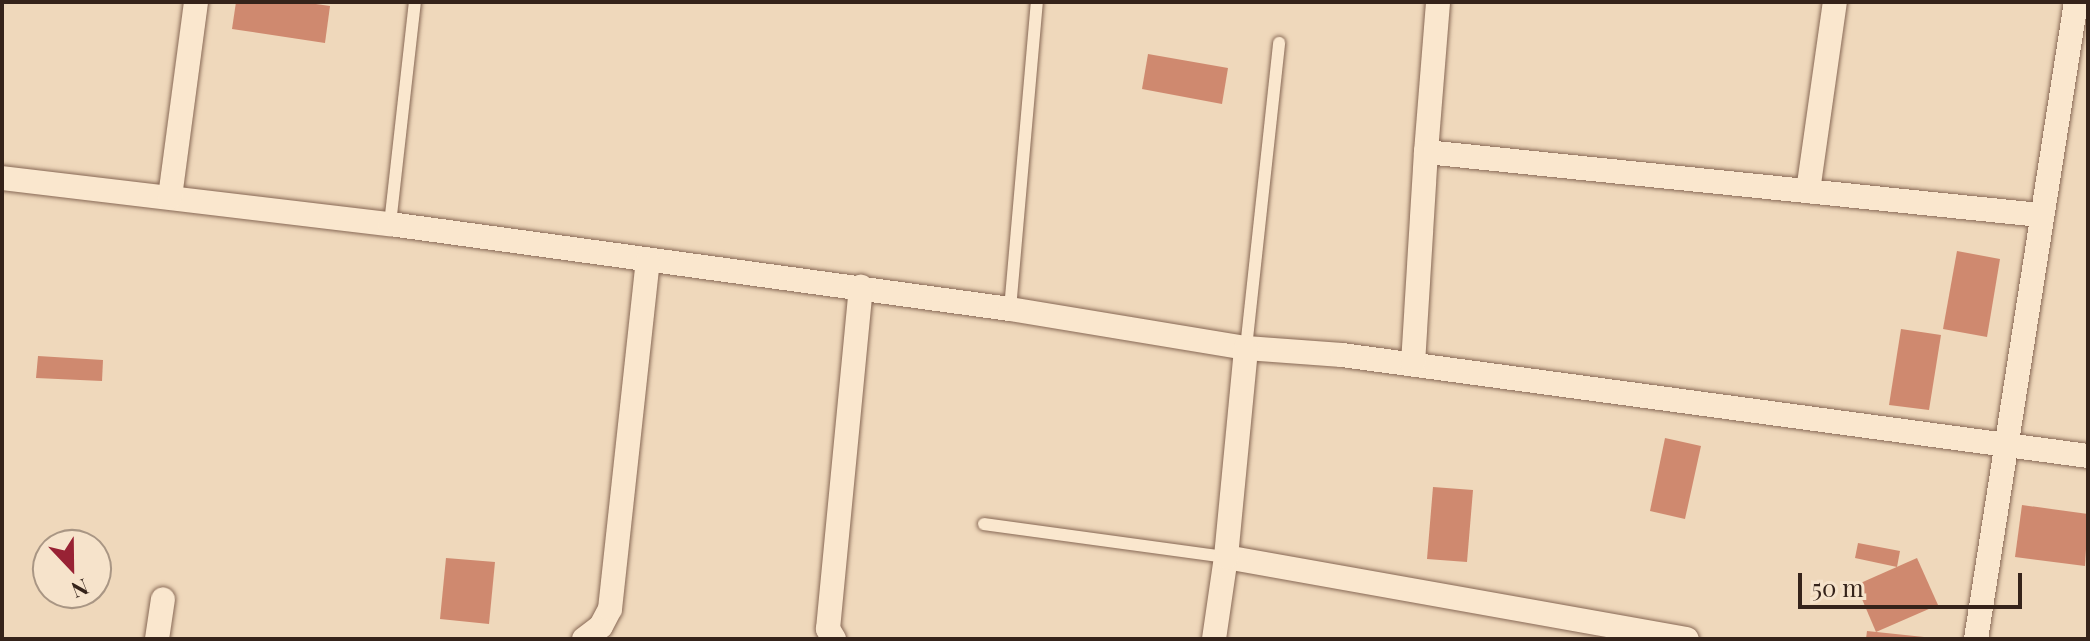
<!DOCTYPE html>
<style>
body{margin:0}
#map{position:relative;width:2090px;height:641px;overflow:hidden;background:#efd8bb;font-family:"Playfair Display",serif}
div>[style]{position:absolute}
[style*='--x']{left:calc(var(--x)*1px);top:calc(var(--y)*1px);width:calc(var(--w)*1px);rotate:calc(var(--a)*1deg)}
.building>*{inset:0;background:#cf896f}
.roads{filter:drop-shadow(0 0 2px #876855) drop-shadow(0 0 2px #876855)}
.service>*{height:12px;margin:-6px;padding:0 6px;transform-origin:6px;border-radius:6px;background:#fae7ce}
.minor>*{height:24px;margin:-12px;padding:0 12px;transform-origin:12px;border-radius:12px;background:#fae7ce}
span{translate:-50% -50%;white-space:nowrap;text-align:center;line-height:1.15;-webkit-text-stroke:6px #f6e3cb;paint-order:stroke}
.frame{position:absolute;inset:0;border:4px solid #35231a;pointer-events:none}
.north{position:absolute;left:32px;top:529px;width:80px;height:80px;box-sizing:border-box;background:#f6e3cb;border:2px solid #a99684;border-radius:50%;rotate:158deg;font-size:22px;font-weight:700;line-height:32px;text-align:center;color:#35231a}
.north::after{content:'';display:block;margin:auto;width:28px;height:36px;background:#982234;clip-path:polygon(50% 0,100% 100%,50% 72%,0 100%)}
.scale{position:absolute;left:1798px;top:573px;width:224px;height:36px;box-sizing:border-box;border:4px solid #35231a;border-top:0;padding-left:10px;font-size:24px;line-height:28px;white-space:nowrap;color:#35231a;-webkit-text-stroke:6px #f6e3cb;paint-order:stroke}
</style>
<div id="map">
<div class="building">
<i style="clip-path:polygon(236px 2px,302px 2px,330px 6px,325px 43px,232px 29px)"></i>
<i style="clip-path:polygon(1148px 54px,1228px 68px,1222px 104px,1142px 89px)"></i>
<i style="clip-path:polygon(1957px 251px,2000px 259px,1987px 337px,1943px 329px)"></i>
<i style="clip-path:polygon(1901px 329px,1941px 335px,1929px 410px,1889px 405px)"></i>
<i style="clip-path:polygon(38px 356px,103px 360px,102px 381px,36px 378px)"></i>
<i style="clip-path:polygon(1665px 438px,1701px 446px,1685px 519px,1650px 511px)"></i>
<i style="clip-path:polygon(1433px 487px,1473px 490px,1467px 562px,1427px 559px)"></i>
<i style="clip-path:polygon(2022px 505px,2088px 514px,2085px 566px,2015px 557px)"></i>
<i style="clip-path:polygon(1858px 543px,1900px 551px,1897px 567px,1855px 558px)"></i>
<i style="clip-path:polygon(446px 558px,495px 562px,489px 624px,440px 619px)"></i>
<i style="clip-path:polygon(1917px 558px,1938px 605px,1876px 632px,1856px 585px)"></i>
<i style="clip-path:polygon(1867px 631px,1924px 637px,1924px 639px,1866px 639px)"></i>
</div>
<div class="roads">
<div class="service">
<i style="--x:390;--y:224;--w:223;--a:-83.6"></i>
<i style="--x:1010;--y:309;--w:308;--a:-85"></i>
<i style="--x:1246;--y:348;--w:307;--a:-83.8"></i>
<i style="--x:984;--y:524;--w:244;--a:7.8"></i>
</div>
<div class="minor">
<i style="--x:1426;--y:152;--w:150;--a:-85.4"></i>
<i style="--x:2;--y:178;--w:391;--a:6.8"></i>
<i style="--x:390;--y:224;--w:626;--a:7.81"></i>
<i style="--x:1010;--y:309;--w:239;--a:9.4"></i>
<i style="--x:1246;--y:348;--w:96;--a:4.2"></i>
<i style="--x:1342;--y:355;--w:753;--a:7.71"></i>
<i style="--x:1808;--y:191;--w:191;--a:-81.9"></i>
<i style="--x:170;--y:197;--w:197;--a:-82.4"></i>
<i style="--x:1413;--y:364;--w:212;--a:-86.5"></i>
<i style="--x:1426;--y:152;--w:617;--a:5.86"></i>
<i style="--x:1226;--y:557;--w:468;--a:10.1"></i>
<i style="--x:157;--y:639;--w:40;--a:-81.5"></i>
<i style="--x:584;--y:639;--w:21;--a:-37"></i>
<i style="--x:601;--y:626;--w:19;--a:-62"></i>
<i style="--x:610;--y:609;--w:351;--a:-83.8"></i>
<i style="--x:834;--y:639;--w:12;--a:-121"></i>
<i style="--x:828;--y:629;--w:344;--a:-84.5"></i>
<i style="--x:1214;--y:639;--w:83;--a:-81.7"></i>
<i style="--x:1226;--y:557;--w:210;--a:-84.5"></i>
<i style="--x:1976;--y:639;--w:645;--a:-81.08"></i>
</div>
</div>
<div class="frame"></div>
<div class="north">N</div>
<div class="scale">50 m</div>
</div>
